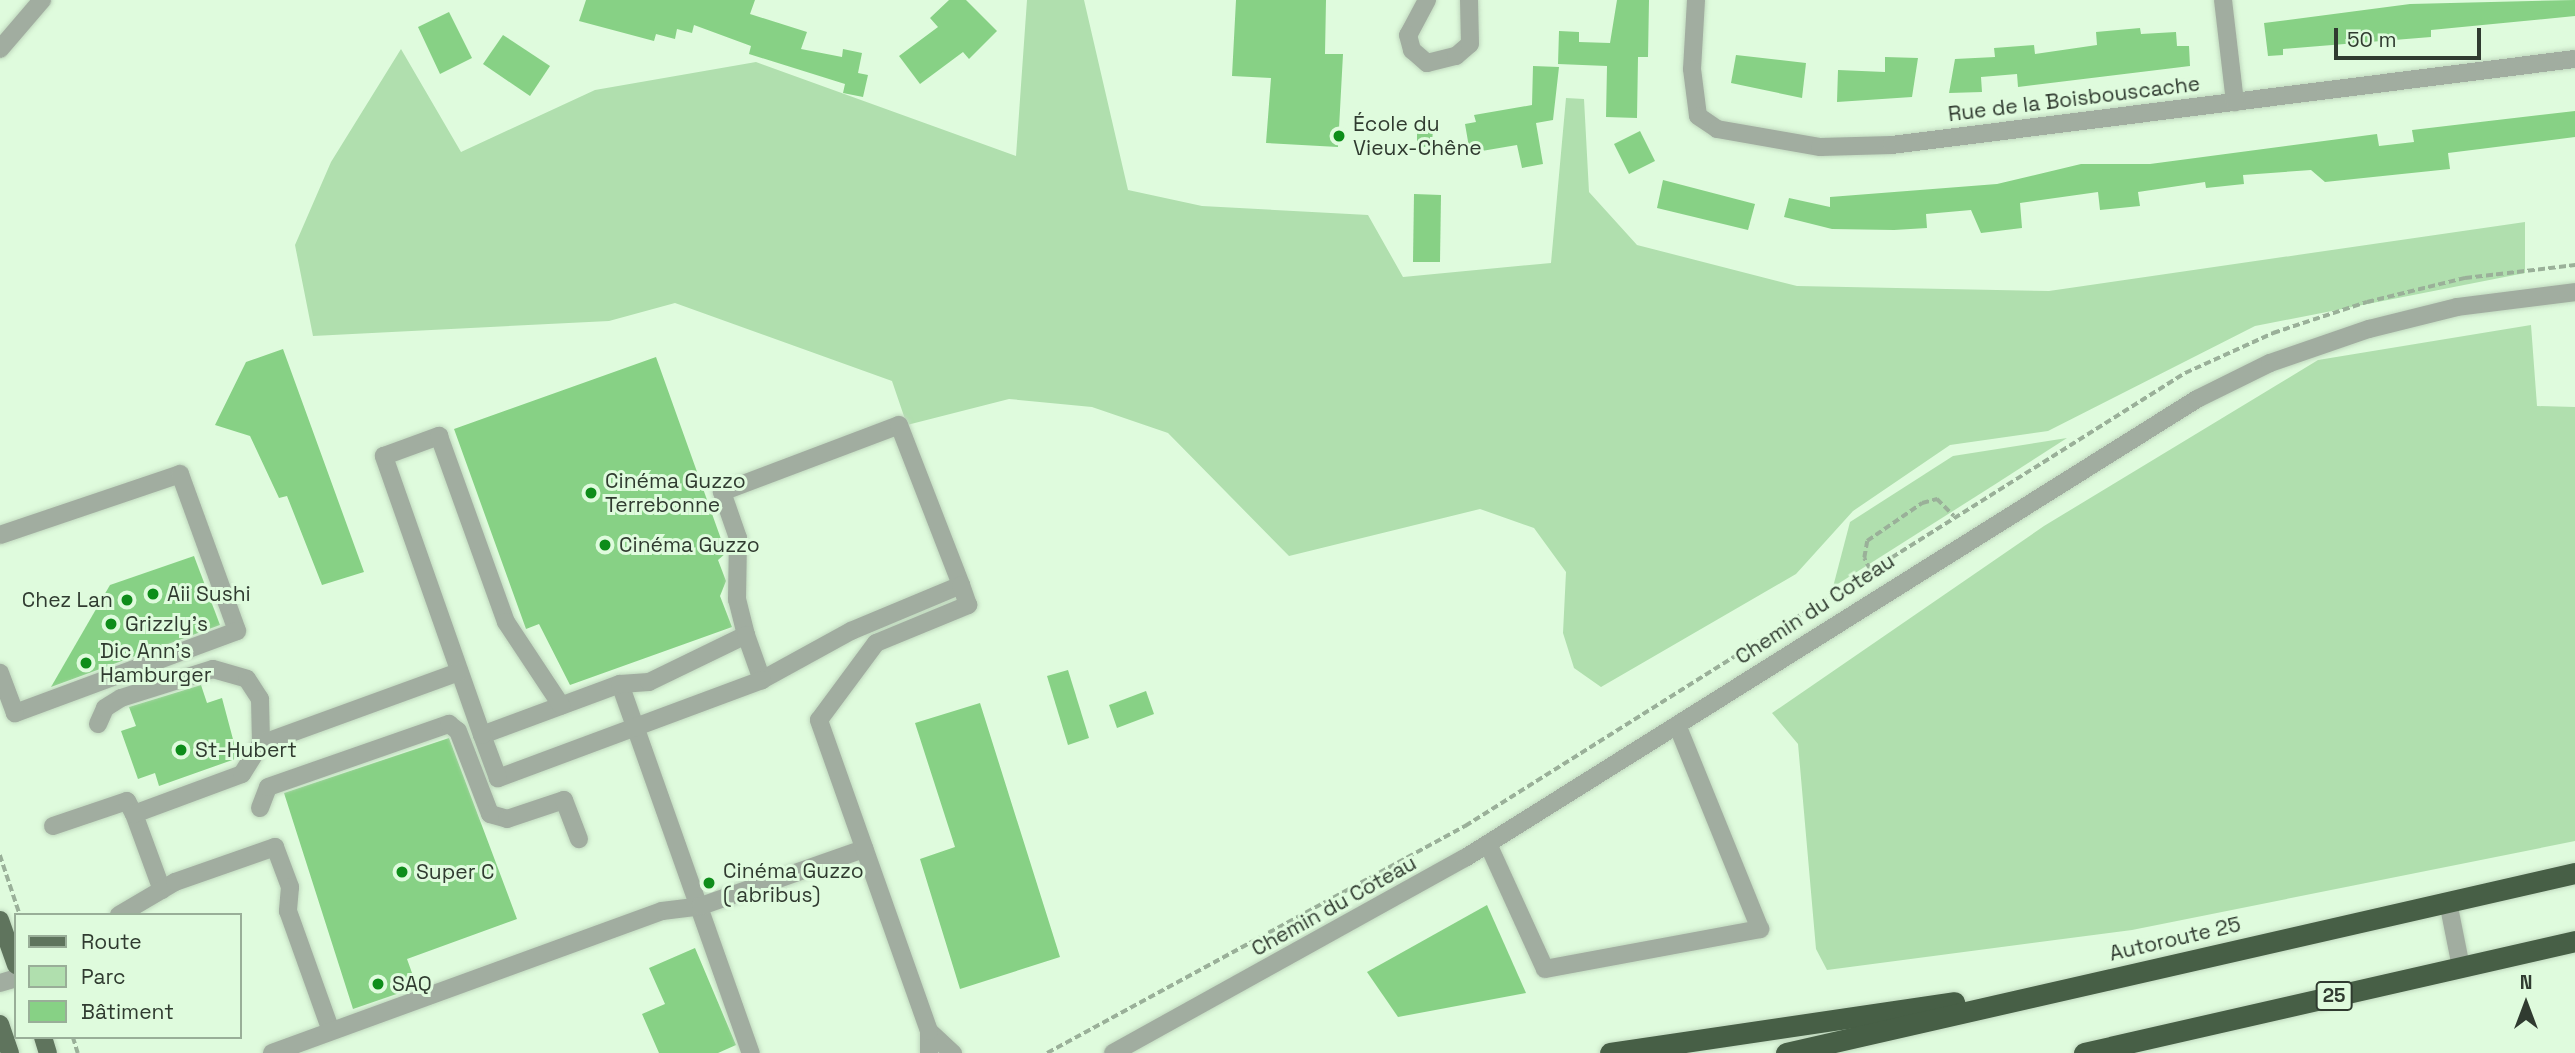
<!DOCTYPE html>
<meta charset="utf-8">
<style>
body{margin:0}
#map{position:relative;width:2575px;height:1053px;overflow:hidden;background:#dffbdd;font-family:"Space Grotesk",sans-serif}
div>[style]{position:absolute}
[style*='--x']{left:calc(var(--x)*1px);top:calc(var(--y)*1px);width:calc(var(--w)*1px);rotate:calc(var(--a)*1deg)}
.green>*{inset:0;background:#b0dfae}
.building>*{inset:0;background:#87d185}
.path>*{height:3.5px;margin-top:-1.75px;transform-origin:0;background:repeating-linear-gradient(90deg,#9ab099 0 7px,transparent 0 10.5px)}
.roads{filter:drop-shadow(0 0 2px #c0d8be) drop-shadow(0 0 2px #c0d8be)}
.minor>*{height:18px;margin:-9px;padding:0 9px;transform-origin:9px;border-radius:9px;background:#a1ada0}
.major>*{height:18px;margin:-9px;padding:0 9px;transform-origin:9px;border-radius:9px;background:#5f745d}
.highway>*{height:21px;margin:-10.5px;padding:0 10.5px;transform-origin:10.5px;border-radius:10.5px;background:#475f46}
.dots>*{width:19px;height:19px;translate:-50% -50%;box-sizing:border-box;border:4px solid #dffbdd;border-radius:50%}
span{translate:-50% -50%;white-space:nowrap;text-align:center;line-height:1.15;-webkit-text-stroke:6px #dffbdd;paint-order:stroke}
.shield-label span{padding:2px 5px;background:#dffbdd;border:2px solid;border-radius:5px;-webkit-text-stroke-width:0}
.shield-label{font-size:19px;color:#303b30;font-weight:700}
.street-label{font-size:21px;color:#303b30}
.poi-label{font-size:21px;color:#303b30}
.left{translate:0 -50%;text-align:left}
.right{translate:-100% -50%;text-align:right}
.legend{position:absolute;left:14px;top:913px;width:228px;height:126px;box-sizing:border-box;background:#dffbdd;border:2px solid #99ae98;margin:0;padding:9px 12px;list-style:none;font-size:21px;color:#303b30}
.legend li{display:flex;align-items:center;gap:14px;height:35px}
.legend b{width:35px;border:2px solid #99ae98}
.north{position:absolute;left:2491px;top:969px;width:70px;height:70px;-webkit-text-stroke:5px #dffbdd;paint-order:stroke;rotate:0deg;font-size:19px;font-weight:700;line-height:28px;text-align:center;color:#303b30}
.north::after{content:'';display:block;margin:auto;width:24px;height:32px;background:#303b30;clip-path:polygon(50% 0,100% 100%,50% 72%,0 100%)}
.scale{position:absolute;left:2334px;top:28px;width:147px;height:32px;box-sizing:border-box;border:4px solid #303b30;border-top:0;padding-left:9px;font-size:21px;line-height:24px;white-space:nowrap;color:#303b30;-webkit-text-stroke:5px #dffbdd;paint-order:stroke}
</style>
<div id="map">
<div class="green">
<i style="clip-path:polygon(1027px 0,1084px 0,1128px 190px,1202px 206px,1368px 215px,1403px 277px,1551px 263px,1566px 98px,1584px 99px,1589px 192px,1637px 245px,1797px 286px,2049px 291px,2525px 222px,2525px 273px,2255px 326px,2048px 431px,1950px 445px,1853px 511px,1796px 574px,1601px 687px,1574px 668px,1563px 633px,1566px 572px,1534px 528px,1480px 509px,1289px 556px,1168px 433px,1092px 407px,1009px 399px,907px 425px,892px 381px,675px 303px,609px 321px,313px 336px,295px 245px,331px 162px,401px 49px,461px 152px,595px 90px,756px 62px,1016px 156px)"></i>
<i style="clip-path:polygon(2531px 325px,2537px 406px,2575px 407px,2575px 841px,2132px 930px,1827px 970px,1816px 949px,1798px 744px,1772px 713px,2044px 526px,2318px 360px)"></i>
<i style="clip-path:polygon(2067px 438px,1994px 485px,1833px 587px,1850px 522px,1953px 456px)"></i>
</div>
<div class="building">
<i style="clip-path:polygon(586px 0,755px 0,750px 14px,807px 32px,801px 49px,842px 57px,843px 49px,862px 53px,858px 73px,868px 75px,863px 97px,843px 93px,845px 84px,749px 54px,751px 46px,694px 25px,692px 33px,677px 29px,675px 39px,656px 34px,654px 41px,579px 21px)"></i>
<i style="clip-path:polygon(949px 0,966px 0,997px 31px,969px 59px,963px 52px,920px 84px,899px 56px,938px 27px,930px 18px)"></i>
<i style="clip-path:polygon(1236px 0,1326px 0,1325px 54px,1343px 54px,1338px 147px,1266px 143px,1271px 78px,1232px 76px)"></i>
<i style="clip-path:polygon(1617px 0,1649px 0,1648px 57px,1638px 57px,1637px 118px,1606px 117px,1607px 66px,1558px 64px,1559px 31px,1579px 32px,1579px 42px,1610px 43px)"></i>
<i style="clip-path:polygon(2575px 0,2575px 16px,2431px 30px,2431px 37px,2283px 49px,2283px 55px,2268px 56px,2264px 23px,2410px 4px)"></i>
<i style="clip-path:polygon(449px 12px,472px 58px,440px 74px,418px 27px)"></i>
<i style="clip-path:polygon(2140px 28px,2141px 34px,2176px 32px,2177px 46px,2189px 46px,2190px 66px,2018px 87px,2017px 74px,1981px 77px,1982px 92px,1949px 93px,1955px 59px,1995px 57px,1994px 48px,2034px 45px,2035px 54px,2097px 45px,2096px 32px)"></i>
<i style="clip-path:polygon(503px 35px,550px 66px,530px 96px,483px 64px)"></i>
<i style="clip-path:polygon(1736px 55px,1806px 63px,1802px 98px,1731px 83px)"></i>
<i style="clip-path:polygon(1885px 57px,1918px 58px,1912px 97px,1837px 102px,1838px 70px,1885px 72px)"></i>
<i style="clip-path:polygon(1533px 66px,1559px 67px,1553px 120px,1536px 123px,1543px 164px,1522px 168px,1517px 145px,1470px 153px,1465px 124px,1476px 122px,1474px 115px,1532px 105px)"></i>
<i style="clip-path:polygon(2575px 111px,2575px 137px,2448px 153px,2450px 169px,2325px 182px,2311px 170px,2243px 175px,2244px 184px,2206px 188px,2205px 182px,2138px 192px,2140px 206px,2100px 210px,2098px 192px,2020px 203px,2022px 228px,1981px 233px,1971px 210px,1926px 214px,1927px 228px,1894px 230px,1832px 229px,1784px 217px,1789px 198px,1830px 207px,1830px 197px,1997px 184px,2081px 164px,2150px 164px,2377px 134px,2379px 146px,2414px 142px,2412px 130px)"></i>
<i style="clip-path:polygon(1417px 126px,1433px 126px,1432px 147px,1417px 147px)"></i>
<i style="clip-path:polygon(1640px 131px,1655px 161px,1629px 174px,1614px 144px)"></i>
<i style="clip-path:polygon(1663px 180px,1755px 204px,1748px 230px,1657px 208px)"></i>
<i style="clip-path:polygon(1414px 194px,1441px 195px,1440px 262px,1413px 262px)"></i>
<i style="clip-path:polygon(283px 349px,364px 572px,322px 585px,287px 496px,279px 498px,250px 436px,215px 425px,246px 362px)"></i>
<i style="clip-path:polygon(656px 357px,726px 553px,718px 560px,726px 581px,720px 596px,732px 627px,570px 685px,539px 624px,526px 629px,454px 429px)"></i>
<i style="clip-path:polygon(194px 556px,220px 625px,51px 687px,110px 585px)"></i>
<i style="clip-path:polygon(1068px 670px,1089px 738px,1068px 745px,1047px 676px)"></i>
<i style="clip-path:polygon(201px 685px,207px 703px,222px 698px,238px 758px,159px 786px,155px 773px,138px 779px,121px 731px,136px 726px,129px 707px)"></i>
<i style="clip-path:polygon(1146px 691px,1154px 714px,1117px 728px,1109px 705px)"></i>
<i style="clip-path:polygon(980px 703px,1060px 957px,960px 989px,920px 859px,955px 847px,915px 723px)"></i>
<i style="clip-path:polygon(449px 738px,517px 919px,407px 959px,417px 987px,353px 1009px,284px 793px)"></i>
<i style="clip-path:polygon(1487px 905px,1526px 993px,1398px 1017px,1367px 972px)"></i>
<i style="clip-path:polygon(695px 948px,736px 1045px,718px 1053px,659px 1053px,642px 1014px,665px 1004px,649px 968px)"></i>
</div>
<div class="path">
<i style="--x:1870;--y:570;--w:13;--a:-117"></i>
<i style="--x:1864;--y:558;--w:17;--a:-80"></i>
<i style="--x:1867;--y:541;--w:67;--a:-34.6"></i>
<i style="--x:1922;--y:503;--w:16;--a:-15"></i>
<i style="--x:1937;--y:499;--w:24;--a:45"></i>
<i style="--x:0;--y:855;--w:63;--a:71.6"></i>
<i style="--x:73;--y:1037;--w:17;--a:73"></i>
<i style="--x:1047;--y:1053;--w:476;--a:-28.5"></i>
<i style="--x:1465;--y:826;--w:851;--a:-32.18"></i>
<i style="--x:2185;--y:373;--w:97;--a:-24.4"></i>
<i style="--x:2273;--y:333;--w:99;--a:-18.3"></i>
<i style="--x:2367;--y:302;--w:101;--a:-13.8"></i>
<i style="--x:2465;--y:278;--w:111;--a:-6.7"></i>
</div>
<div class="roads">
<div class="minor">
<i style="--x:1427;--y:0;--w:40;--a:118"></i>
<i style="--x:1408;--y:35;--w:16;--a:75"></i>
<i style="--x:1412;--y:50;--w:20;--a:41"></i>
<i style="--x:1427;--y:63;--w:30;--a:-14"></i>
<i style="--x:1456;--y:56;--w:18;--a:-41"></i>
<i style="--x:1470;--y:44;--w:44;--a:-91.3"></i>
<i style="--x:1696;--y:0;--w:69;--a:93.3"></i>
<i style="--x:1692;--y:69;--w:47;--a:82.7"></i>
<i style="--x:1698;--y:116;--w:23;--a:34"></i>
<i style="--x:1717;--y:129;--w:105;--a:9.9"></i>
<i style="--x:1820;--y:147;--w:72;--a:-1.6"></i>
<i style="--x:1892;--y:145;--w:688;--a:-7.18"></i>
<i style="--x:2223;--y:0;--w:103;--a:83.3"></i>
<i style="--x:0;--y:49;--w:65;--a:-49.4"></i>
<i style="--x:0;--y:535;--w:190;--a:-18.7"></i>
<i style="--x:180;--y:474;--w:167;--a:70"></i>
<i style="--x:237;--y:631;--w:237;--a:159.7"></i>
<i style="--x:15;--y:713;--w:43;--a:-110.6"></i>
<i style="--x:746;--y:635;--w:36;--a:-104"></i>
<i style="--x:737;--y:600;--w:62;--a:-89.1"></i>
<i style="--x:738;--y:538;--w:49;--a:-109.2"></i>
<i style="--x:722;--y:492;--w:189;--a:-20.7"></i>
<i style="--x:899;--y:425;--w:172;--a:68.8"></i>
<i style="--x:961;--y:585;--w:119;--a:157.3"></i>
<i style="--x:851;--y:631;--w:102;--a:151.2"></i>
<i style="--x:620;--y:684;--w:392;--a:70.5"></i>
<i style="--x:98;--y:724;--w:17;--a:-66"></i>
<i style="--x:105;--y:708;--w:19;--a:-32"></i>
<i style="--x:121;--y:698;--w:96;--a:-17.5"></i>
<i style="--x:213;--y:669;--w:35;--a:16"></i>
<i style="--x:247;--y:679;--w:24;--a:57"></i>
<i style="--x:260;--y:699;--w:45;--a:88.7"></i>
<i style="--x:482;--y:735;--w:147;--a:-20.3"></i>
<i style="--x:620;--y:684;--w:29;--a:-4"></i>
<i style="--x:649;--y:682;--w:108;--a:-25.9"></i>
<i style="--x:746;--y:635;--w:48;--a:70.4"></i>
<i style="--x:762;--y:680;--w:282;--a:159.6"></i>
<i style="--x:498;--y:778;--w:46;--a:-110.4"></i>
<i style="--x:482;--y:735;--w:296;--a:-109.4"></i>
<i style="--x:384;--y:456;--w:59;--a:-20"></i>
<i style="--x:439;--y:436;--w:198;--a:70.2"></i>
<i style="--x:506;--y:622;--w:100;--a:56.5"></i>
<i style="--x:260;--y:808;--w:22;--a:-69"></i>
<i style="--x:268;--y:787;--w:192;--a:-19.2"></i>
<i style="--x:449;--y:724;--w:11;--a:38"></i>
<i style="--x:458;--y:731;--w:89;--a:68.9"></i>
<i style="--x:490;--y:814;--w:18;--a:16"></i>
<i style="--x:507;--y:819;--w:60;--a:-18.4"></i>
<i style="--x:564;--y:800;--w:42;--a:69"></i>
<i style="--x:134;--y:814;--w:81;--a:69.8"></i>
<i style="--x:53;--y:826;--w:78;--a:-18.7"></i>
<i style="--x:127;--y:801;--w:15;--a:62"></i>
<i style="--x:134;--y:814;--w:115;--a:-20.3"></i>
<i style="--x:242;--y:774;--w:36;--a:-58"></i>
<i style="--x:261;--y:744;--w:211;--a:-20"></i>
<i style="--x:1488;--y:844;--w:137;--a:65.5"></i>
<i style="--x:1545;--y:969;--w:219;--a:-10.5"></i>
<i style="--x:1760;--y:929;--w:220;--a:-112.1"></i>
<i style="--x:2448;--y:902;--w:66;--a:78.7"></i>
<i style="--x:119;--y:915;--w:65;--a:-30.5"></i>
<i style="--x:175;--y:882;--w:106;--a:-19.3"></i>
<i style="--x:275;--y:847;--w:43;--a:69.4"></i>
<i style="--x:290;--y:887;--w:24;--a:95"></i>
<i style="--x:288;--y:911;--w:127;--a:70.3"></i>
<i style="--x:0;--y:983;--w:17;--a:-17"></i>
<i style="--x:929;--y:1031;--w:33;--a:43"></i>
<i style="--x:272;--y:1053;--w:415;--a:-20"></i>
<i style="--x:662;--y:911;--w:39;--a:-7"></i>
<i style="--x:701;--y:906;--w:173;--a:-19.3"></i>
<i style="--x:929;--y:1053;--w:22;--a:-90"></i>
<i style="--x:929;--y:1031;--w:330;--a:-109.5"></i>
<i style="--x:819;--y:720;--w:96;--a:-53.5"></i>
<i style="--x:876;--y:643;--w:100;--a:-22.4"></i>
<i style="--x:968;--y:605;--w:21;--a:-109"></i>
<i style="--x:1113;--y:1053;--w:402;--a:-29"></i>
<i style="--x:1465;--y:858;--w:864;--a:-32.09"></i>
<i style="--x:2197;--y:399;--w:81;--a:-26.3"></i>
<i style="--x:2270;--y:363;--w:105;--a:-19"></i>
<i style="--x:2369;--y:329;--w:91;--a:-14"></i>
<i style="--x:2457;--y:307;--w:119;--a:-7.2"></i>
</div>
<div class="major">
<i style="--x:0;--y:920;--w:48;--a:70.4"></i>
<i style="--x:0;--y:1024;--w:31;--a:71"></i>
<i style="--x:43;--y:1037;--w:17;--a:73"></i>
</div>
<div class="highway">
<i style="--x:1610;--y:1053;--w:348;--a:-8.4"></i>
<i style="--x:1786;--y:1053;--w:809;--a:-12.85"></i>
<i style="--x:2084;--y:1053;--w:504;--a:-12.85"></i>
</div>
</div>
<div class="dots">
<i style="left:1339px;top:136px;background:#0e8d1a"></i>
<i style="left:591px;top:493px;background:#0e8d1a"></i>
<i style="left:605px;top:545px;background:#0e8d1a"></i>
<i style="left:153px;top:594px;background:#0e8d1a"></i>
<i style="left:127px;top:600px;background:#0e8d1a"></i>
<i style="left:111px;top:624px;background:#0e8d1a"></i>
<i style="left:86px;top:663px;background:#0e8d1a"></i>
<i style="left:181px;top:750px;background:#0e8d1a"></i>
<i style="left:402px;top:872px;background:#0e8d1a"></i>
<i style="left:709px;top:883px;background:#0e8d1a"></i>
<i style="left:378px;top:984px;background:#0e8d1a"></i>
</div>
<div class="shield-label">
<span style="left:2334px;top:996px">25</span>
</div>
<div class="street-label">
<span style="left:2074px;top:99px;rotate:-7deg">Rue de la Boisbouscache</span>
<span style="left:1815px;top:609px;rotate:-33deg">Chemin du Coteau</span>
<span style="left:1334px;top:906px;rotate:-29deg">Chemin du Coteau</span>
<span style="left:2175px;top:939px;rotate:-13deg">Autoroute 25</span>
</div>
<div class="poi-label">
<span class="left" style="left:1353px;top:136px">École du<br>Vieux-Chêne</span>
<span class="left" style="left:605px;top:493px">Cinéma Guzzo<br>Terrebonne</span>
<span class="left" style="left:619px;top:545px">Cinéma Guzzo</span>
<span class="left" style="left:167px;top:594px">Aii Sushi</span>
<span class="right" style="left:113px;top:600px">Chez Lan</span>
<span class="left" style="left:125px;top:624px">Grizzly's</span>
<span class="left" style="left:100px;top:663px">Dic Ann's<br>Hamburger</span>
<span class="left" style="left:195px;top:750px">St-Hubert</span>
<span class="left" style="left:723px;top:883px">Cinéma Guzzo<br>( abribus)</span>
<span class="left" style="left:416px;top:872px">Super C</span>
<span class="left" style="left:392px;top:984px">SAQ</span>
</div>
<ul class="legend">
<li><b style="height:9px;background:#5f745d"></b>Route</li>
<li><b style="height:19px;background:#b0dfae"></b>Parc</li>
<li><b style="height:19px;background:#87d185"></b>Bâtiment</li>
</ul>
<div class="north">N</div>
<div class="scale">50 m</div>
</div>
